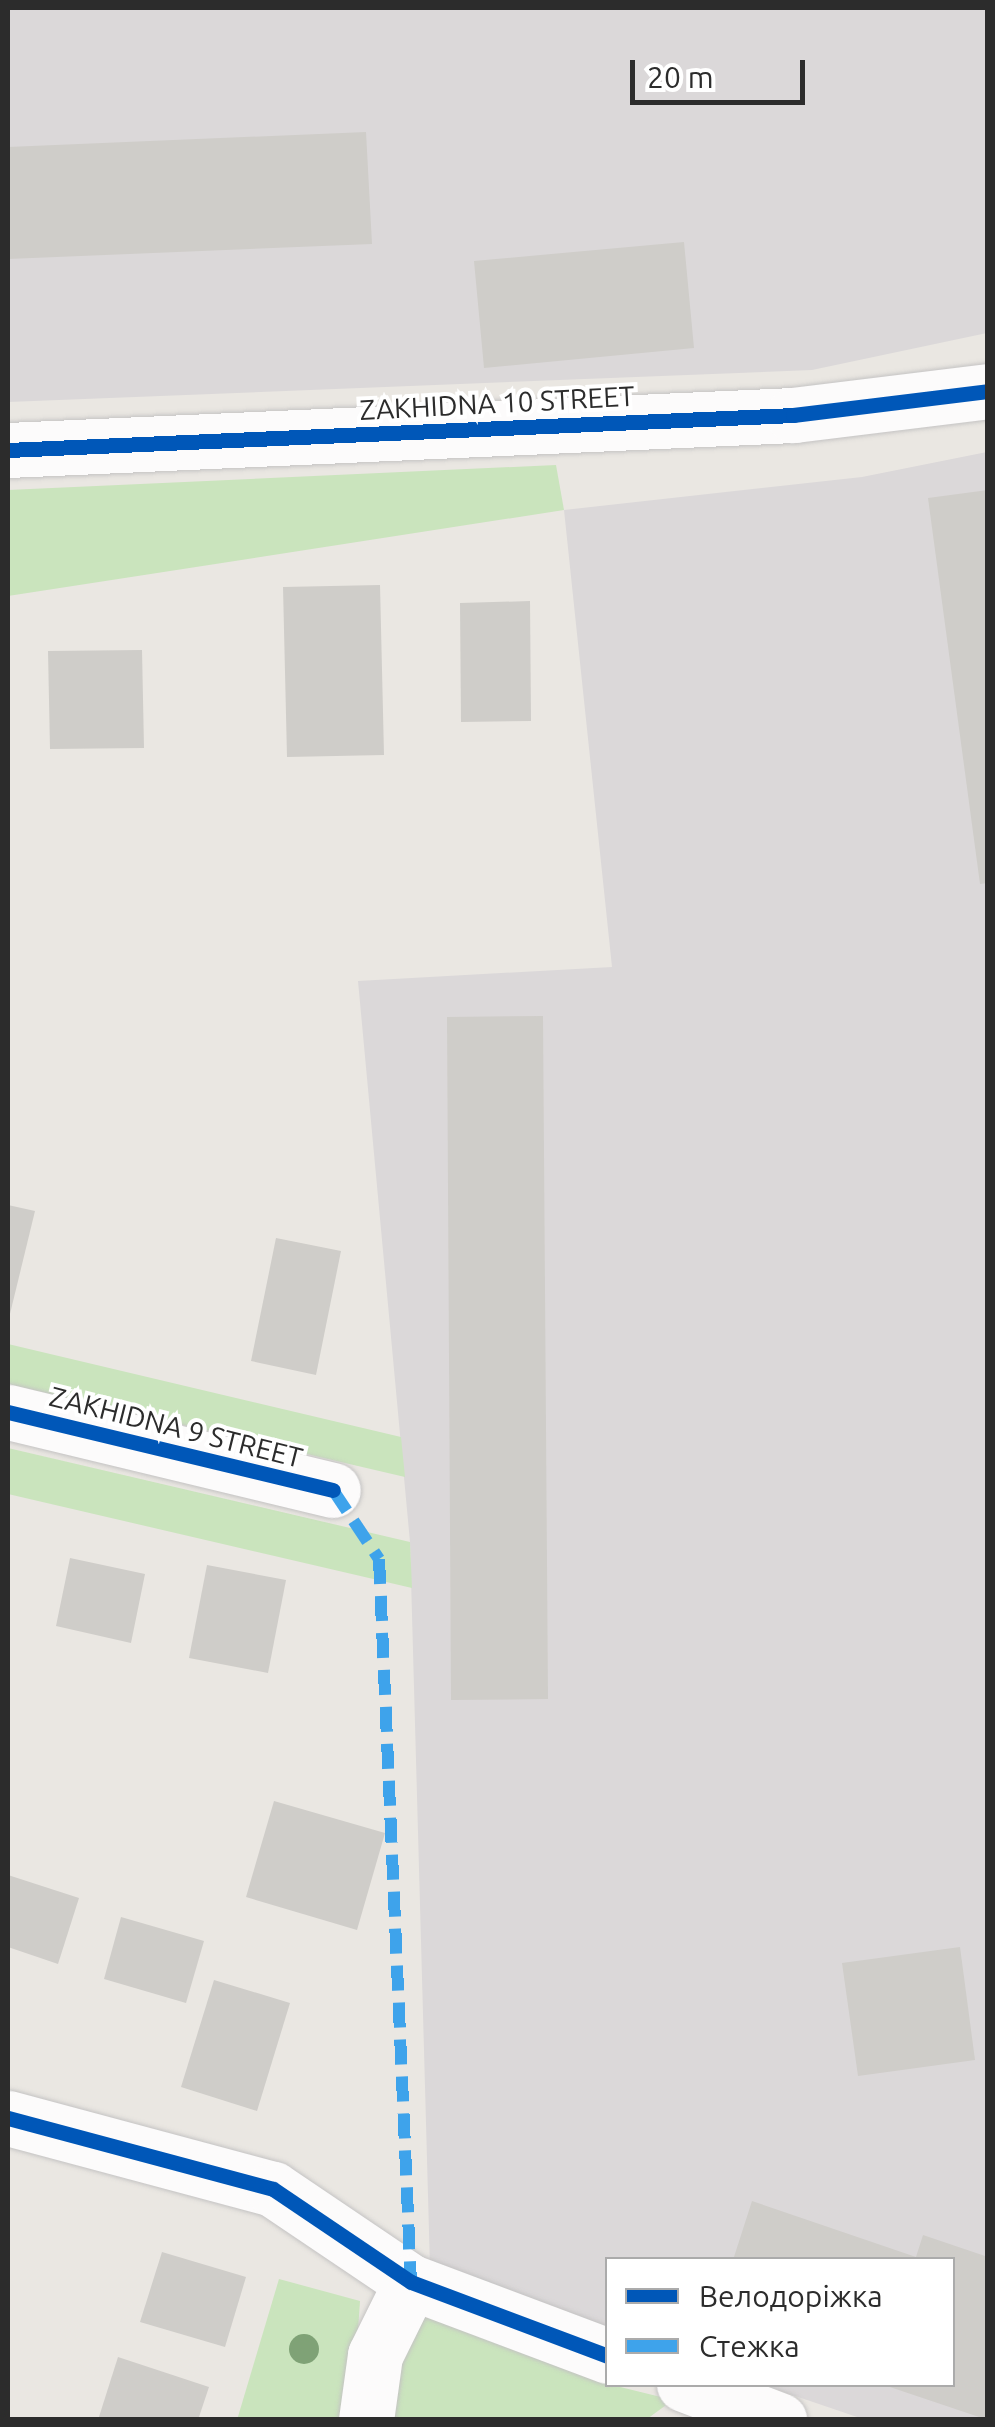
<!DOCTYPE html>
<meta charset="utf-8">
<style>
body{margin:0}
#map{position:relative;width:995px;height:2427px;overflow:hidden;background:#eae7e2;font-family:Ubuntu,sans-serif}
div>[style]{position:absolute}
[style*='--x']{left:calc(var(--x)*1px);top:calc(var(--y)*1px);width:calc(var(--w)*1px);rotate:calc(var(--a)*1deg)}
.industrial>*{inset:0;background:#dbd8d9}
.green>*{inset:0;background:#cae4bd}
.building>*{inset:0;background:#cfcdc9}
.roads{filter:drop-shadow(0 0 2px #c4c3c3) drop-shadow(0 0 2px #c4c3c3)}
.minor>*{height:55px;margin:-27.5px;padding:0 27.5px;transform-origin:27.5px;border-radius:27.5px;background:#fcfbfb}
.quiet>*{height:12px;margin-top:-6px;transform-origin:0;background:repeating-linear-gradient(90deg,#3ea3eb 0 25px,transparent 0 37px)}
.cycleway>*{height:15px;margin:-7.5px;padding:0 7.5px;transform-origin:7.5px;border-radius:7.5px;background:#0057b8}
.trees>*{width:30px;height:30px;margin:-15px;border-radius:50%;background:#7fa276}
span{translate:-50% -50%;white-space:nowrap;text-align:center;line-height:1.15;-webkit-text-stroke:8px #fff;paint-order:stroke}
.street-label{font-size:28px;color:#2c2c2c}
.frame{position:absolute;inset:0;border:10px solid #2c2c2c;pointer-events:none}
.legend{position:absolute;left:605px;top:2257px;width:350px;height:130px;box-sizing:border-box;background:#fff;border:2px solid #ababab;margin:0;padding:12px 18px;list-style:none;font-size:30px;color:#2c2c2c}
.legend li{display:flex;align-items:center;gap:20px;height:50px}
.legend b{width:50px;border:2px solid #ababab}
.scale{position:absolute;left:630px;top:60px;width:175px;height:45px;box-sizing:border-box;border:5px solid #2c2c2c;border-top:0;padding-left:12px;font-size:30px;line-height:35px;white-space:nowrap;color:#2c2c2c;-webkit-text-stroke:8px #fff;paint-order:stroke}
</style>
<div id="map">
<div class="industrial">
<i style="clip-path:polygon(8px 8px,987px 8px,987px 333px,812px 370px,8px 402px)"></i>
<i style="clip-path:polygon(987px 452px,987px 2419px,863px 2419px,763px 2385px,952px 2384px,952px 2260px,608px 2260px,607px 2330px,430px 2268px,410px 1542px,358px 981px,612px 967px,564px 510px,862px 477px)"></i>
</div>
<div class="green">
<i style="clip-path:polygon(556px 465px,564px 510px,8px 596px,8px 490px)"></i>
<i style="clip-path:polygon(8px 1344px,401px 1437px,405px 1477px,8px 1384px)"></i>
<i style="clip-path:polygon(8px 1448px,410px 1542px,412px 1588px,8px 1494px)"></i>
<i style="clip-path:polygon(279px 2279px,360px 2301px,352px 2419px,237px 2420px)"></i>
<i style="clip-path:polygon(415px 2312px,607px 2378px,608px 2384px,673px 2400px,647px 2419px,382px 2420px)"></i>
</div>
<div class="building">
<i style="clip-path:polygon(366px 132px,372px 244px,8px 259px,8px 147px)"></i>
<i style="clip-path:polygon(684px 242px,694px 348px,484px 368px,474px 261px)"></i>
<i style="clip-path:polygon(988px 490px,988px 883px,980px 884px,928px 498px)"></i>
<i style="clip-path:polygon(380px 585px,384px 755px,287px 757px,283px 587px)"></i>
<i style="clip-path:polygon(530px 601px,531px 721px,461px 722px,460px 603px)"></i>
<i style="clip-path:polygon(142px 650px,144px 748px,50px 749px,48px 651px)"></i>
<i style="clip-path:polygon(543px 1016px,548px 1699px,451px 1700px,447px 1017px)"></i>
<i style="clip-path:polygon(8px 1205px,35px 1211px,9px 1318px,8px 1317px)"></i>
<i style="clip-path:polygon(276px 1238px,341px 1251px,316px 1375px,251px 1361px)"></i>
<i style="clip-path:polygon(70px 1558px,145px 1574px,131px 1643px,56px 1626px)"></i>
<i style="clip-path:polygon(207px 1565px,286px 1580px,268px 1673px,189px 1658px)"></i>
<i style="clip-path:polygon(274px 1801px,385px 1833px,357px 1930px,246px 1897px)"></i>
<i style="clip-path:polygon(8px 1875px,79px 1898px,58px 1964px,8px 1947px)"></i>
<i style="clip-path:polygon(121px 1917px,204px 1941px,186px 2003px,104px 1979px)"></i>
<i style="clip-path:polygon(960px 1947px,975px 2060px,858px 2076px,842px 1963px)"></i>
<i style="clip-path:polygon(214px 1980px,290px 2003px,257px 2111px,181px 2087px)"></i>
<i style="clip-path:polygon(752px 2201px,916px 2257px,923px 2235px,988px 2257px,988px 2420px,884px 2385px,952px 2384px,952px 2260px,733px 2260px)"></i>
<i style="clip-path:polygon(162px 2252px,246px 2277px,225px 2347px,140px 2322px)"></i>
<i style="clip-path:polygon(118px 2357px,209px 2387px,198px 2420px,98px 2420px)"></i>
</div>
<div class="roads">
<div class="minor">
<i style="--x:8;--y:450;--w:786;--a:-2.55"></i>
<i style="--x:793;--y:415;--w:196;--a:-7"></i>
<i style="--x:8;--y:1412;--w:334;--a:13.5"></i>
<i style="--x:8;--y:2118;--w:274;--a:15"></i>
<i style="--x:273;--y:2189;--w:166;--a:34"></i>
<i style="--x:411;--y:2282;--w:210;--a:20.6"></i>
<i style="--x:684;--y:2384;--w:102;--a:20.8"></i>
<i style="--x:366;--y:2420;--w:66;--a:-82.1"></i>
<i style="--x:375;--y:2355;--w:81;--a:-63.7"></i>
</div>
</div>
<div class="quiet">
<i style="--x:333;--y:1490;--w:83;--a:56.3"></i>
<i style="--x:379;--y:1559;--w:724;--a:87.47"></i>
</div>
<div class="cycleway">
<i style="--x:8;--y:450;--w:786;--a:-2.55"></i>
<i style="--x:793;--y:415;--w:196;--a:-7"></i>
<i style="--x:8;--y:1412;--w:334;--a:13.5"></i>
<i style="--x:8;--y:2118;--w:274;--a:15"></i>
<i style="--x:273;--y:2189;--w:166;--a:34"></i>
<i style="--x:411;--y:2282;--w:210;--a:20.6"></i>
</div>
<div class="trees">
<i style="left:304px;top:2349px"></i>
</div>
<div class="street-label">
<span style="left:497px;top:403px;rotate:-3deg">ZAKHIDNA 10 STREET</span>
<span style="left:176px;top:1427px;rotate:14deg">ZAKHIDNA 9 STREET</span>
</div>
<div class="frame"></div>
<ul class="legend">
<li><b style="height:12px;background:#0057b8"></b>Велодоріжка</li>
<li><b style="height:12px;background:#3ea3eb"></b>Стежка</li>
</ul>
<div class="scale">20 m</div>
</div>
